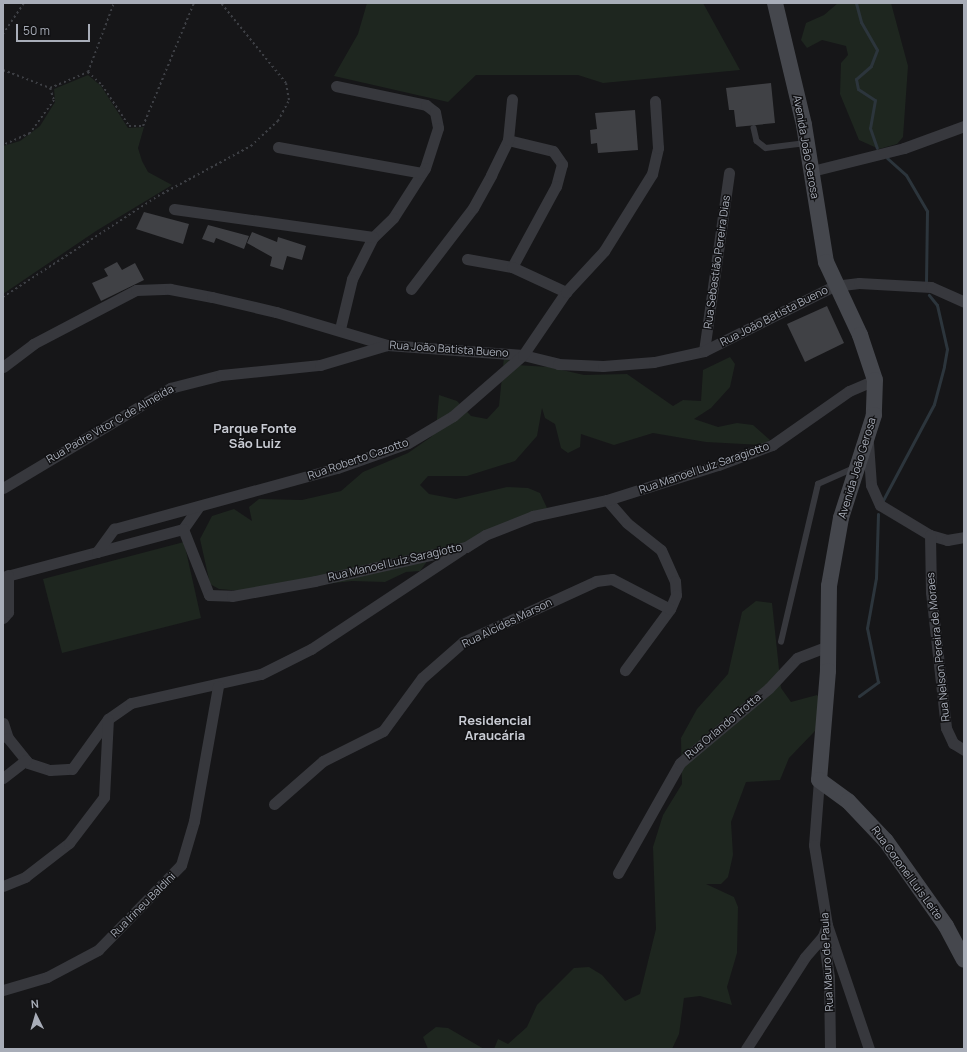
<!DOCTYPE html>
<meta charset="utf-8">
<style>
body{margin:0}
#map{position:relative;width:967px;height:1052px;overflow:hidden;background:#161618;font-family:Manrope,sans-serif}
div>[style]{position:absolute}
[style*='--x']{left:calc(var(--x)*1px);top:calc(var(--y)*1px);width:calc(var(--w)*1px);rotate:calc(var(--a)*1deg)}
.green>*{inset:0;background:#1e261f}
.stream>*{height:3px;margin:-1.5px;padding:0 1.5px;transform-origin:1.5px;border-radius:1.5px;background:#2c353c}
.building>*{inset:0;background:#404145}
.path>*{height:2px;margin-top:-1px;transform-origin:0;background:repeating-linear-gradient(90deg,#3d3f44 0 2px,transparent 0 5px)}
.lane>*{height:5.5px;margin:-2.75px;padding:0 2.75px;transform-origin:2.75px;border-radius:2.75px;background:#37383d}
.street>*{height:11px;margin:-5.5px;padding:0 5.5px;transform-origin:5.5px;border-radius:5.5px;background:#37383d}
.secondary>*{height:16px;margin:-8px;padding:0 8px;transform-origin:8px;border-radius:8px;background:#45474d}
span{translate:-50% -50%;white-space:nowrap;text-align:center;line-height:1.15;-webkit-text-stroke:3px #111113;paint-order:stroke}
.street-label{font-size:11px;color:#a8adb8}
.quarter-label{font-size:13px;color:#c9ccd4;font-weight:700}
.frame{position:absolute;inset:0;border:4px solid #a8adb8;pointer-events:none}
.north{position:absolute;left:16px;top:996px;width:40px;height:40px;-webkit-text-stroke:3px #111113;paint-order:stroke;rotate:355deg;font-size:11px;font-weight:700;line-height:16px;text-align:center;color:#a8adb8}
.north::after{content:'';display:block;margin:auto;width:14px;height:18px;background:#a8adb8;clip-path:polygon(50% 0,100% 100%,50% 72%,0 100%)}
.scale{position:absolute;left:16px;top:24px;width:74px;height:18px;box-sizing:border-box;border:2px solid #a8adb8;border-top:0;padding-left:5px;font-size:12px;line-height:14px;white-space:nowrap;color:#a8adb8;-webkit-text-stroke:3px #111113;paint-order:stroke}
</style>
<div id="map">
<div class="green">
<i style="clip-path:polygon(367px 3px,703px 3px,740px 70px,603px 83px,578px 75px,476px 75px,448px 102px,334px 76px,358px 34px)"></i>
<i style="clip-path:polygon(838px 3px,891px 3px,908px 66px,903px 137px,897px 144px,879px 149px,859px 140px,840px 94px,841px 63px,848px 55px,846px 46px,822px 40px,807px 48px,801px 40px,806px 23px,824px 15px)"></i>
<i style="clip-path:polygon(88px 75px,101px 86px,128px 128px,144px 127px,138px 148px,142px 161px,148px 172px,172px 185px,96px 231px,3px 294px,3px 146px,20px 141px,40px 126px,55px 102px,54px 89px)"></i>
<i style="clip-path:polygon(504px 357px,516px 365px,549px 367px,584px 375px,627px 374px,673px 406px,683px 400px,701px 401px,703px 370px,730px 357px,735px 364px,730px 387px,711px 408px,694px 419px,718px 427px,737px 423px,753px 425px,770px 440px,762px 445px,706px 442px,653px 433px,614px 445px,581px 434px,580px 447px,568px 453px,561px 448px,555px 424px,545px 418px,542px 408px,537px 436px,515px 461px,467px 476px,428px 476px,420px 485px,429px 494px,456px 499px,507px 487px,528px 488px,540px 493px,547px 508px,428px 560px,420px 571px,406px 572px,385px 582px,352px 581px,254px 592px,219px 589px,210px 584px,200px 539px,212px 516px,234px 509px,252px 521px,249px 507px,259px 499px,302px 500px,341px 491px,363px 472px,408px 453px,431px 437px,436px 430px,439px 395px,457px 401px,471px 416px,487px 419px,499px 406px)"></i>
<i style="clip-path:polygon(184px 542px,201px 618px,62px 653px,43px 579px)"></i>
<i style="clip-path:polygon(756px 601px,772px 603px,781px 688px,791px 702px,817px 695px,824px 703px,815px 731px,789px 758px,780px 780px,746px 782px,731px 822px,733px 855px,728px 877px,721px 884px,706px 884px,734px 897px,738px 907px,737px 953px,727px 987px,732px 1005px,700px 996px,684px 998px,679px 1034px,672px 1049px,494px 1049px,498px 1039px,508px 1044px,527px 1027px,537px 1005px,574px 968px,589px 967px,602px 975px,625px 1001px,640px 994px,656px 929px,653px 847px,663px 815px,682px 784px,681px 738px,697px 709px,728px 674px,742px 612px)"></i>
<i style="clip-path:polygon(436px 1027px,448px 1028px,484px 1049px,428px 1049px,423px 1037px)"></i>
</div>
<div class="stream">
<i style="--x:856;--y:3;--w:20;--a:75"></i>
<i style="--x:861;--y:22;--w:32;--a:60"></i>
<i style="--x:877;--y:50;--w:17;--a:111"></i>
<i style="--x:871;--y:66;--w:20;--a:139"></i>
<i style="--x:856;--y:79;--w:10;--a:79"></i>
<i style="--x:858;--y:89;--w:20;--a:33"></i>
<i style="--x:875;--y:100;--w:28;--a:100"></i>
<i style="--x:870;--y:128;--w:21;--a:71"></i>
<i style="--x:887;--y:158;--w:25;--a:42"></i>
<i style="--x:906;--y:175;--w:42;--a:59.7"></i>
<i style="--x:927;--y:211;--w:70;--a:90.8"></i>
<i style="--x:882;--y:502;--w:111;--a:-62"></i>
<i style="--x:934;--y:404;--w:39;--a:-75"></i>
<i style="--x:944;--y:366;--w:17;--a:-80"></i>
<i style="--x:947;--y:349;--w:45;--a:-102.8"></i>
<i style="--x:937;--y:305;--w:13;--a:-129"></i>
<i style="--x:859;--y:696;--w:24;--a:-36"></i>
<i style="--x:878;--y:682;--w:55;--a:-101.5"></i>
<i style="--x:867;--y:628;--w:51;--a:-79.8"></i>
<i style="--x:876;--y:578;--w:64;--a:-88.2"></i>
</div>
<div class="building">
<i style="clip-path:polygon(771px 83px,775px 123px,736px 127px,734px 110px,729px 110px,726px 88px)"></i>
<i style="clip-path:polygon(635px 110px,638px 150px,598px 153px,597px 143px,591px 144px,590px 130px,597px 129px,595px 113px)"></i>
<i style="clip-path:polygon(144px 212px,189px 224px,183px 244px,136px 229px)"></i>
<i style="clip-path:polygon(208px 225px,249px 236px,244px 249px,216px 238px,214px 243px,202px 239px)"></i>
<i style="clip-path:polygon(252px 232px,277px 242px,278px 237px,306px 246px,302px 260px,287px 256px,283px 270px,270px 266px,272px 257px,247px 243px)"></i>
<i style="clip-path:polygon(117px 262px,122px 270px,135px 263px,144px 280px,101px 301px,92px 283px,108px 276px,104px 269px)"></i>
<i style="clip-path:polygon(827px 306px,844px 343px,805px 362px,787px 324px)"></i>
</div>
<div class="path">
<i style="--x:3;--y:34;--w:37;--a:-56"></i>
<i style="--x:3;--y:70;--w:50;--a:21"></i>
<i style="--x:50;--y:88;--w:13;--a:72"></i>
<i style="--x:54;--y:100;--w:41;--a:126"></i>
<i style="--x:30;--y:133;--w:30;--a:156"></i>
<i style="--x:88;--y:72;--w:19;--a:43"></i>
<i style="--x:102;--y:85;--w:49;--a:56.6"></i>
<i style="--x:129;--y:126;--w:14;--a:0"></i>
<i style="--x:143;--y:126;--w:133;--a:-67.5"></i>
<i style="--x:50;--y:88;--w:41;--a:-22.8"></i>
<i style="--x:88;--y:72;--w:74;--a:-69.4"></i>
<i style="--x:3;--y:297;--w:185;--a:-33.1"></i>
<i style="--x:158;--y:196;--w:106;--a:-28.3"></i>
<i style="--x:251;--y:146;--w:37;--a:-43"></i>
<i style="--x:278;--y:121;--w:24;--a:-62"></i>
<i style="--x:289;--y:100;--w:17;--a:-100"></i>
<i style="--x:286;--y:83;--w:103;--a:-129.1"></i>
</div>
<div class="lane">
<i style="--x:754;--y:128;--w:13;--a:77"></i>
<i style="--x:757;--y:141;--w:11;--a:38"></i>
<i style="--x:766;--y:148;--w:40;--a:-7.1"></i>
<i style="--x:781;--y:642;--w:162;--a:-76.8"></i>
<i style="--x:818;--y:484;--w:39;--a:-24"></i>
</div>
<div class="street">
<i style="--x:336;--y:86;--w:92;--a:11.9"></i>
<i style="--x:426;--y:105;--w:11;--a:38"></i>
<i style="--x:435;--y:112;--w:16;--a:79"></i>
<i style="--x:438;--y:128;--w:42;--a:108"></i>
<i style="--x:425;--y:168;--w:59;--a:122.6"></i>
<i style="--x:393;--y:218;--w:28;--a:136"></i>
<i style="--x:373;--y:237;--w:47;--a:116.6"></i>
<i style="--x:352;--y:279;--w:51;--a:103.5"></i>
<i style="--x:508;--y:140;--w:46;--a:13.7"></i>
<i style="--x:553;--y:151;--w:16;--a:55"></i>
<i style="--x:562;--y:164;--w:23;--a:105"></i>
<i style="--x:556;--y:186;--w:92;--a:118.5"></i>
<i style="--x:278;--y:147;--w:146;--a:10.2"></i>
<i style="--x:812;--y:171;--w:95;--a:-14"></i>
<i style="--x:904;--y:148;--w:64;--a:-20.1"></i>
<i style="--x:174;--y:209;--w:201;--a:8"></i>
<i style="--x:467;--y:259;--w:46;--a:10.1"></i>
<i style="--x:512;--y:267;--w:60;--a:24.8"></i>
<i style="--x:411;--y:289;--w:102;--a:-52.6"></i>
<i style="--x:473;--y:208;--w:38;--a:-61"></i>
<i style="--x:491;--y:175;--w:39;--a:-64"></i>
<i style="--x:508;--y:140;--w:41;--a:-84.4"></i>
<i style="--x:704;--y:351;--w:180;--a:-82"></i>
<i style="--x:3;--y:367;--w:38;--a:-37"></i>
<i style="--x:33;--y:344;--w:116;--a:-27.7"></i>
<i style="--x:136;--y:290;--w:34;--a:-2"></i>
<i style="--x:170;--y:289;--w:43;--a:10.8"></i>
<i style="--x:212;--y:297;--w:66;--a:13.2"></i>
<i style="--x:276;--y:312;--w:116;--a:16.6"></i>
<i style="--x:387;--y:345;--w:136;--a:4.2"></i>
<i style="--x:523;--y:355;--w:36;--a:14"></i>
<i style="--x:558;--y:364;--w:45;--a:2.5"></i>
<i style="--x:603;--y:366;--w:51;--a:-4.5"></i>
<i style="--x:654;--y:362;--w:51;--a:-12.4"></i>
<i style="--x:704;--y:351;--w:145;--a:-26.6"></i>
<i style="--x:834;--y:286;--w:25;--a:-7"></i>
<i style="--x:859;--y:283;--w:72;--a:3.2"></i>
<i style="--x:931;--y:287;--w:36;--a:24"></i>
<i style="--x:868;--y:443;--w:42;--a:85.9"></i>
<i style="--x:871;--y:485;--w:22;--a:66"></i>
<i style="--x:880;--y:505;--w:58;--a:31"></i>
<i style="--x:930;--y:535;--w:18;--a:16"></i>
<i style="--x:947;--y:540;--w:17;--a:-10"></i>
<i style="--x:3;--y:488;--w:195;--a:-30.9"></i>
<i style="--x:170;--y:388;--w:53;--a:-14.3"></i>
<i style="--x:221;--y:375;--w:100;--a:-5.8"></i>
<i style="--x:320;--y:365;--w:70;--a:-16.6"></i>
<i style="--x:607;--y:500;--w:30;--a:49"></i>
<i style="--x:627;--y:523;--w:43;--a:38.5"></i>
<i style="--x:661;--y:550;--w:34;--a:66"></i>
<i style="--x:675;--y:581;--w:14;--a:86"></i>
<i style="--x:676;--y:595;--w:15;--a:113"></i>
<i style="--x:670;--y:609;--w:76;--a:126.4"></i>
<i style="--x:183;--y:529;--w:28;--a:-55"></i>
<i style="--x:930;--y:535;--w:57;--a:89"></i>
<i style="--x:931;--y:592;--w:137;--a:83.7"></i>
<i style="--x:946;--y:728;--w:17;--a:65"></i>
<i style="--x:953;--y:743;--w:13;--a:32"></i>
<i style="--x:97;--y:552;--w:89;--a:-15"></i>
<i style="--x:183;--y:529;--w:71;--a:68.5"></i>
<i style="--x:209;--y:595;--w:23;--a:2"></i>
<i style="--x:232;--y:596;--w:84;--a:-10.2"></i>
<i style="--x:315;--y:581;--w:155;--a:-12.7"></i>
<i style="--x:466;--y:547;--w:22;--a:-32"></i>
<i style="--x:485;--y:535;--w:52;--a:-21.6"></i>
<i style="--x:533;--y:516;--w:76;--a:-12.2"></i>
<i style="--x:607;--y:500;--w:116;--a:-17.5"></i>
<i style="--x:718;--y:465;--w:58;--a:-20.3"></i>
<i style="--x:772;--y:445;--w:94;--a:-35"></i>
<i style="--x:849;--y:391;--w:28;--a:-23"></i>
<i style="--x:3;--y:577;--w:97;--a:-14.9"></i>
<i style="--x:97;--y:552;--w:29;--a:-54"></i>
<i style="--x:114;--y:529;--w:231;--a:-15.3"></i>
<i style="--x:337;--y:468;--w:75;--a:-19.4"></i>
<i style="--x:408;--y:443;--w:52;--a:-31"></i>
<i style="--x:453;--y:416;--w:93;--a:-41.1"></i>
<i style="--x:523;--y:355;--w:76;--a:-55.7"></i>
<i style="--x:566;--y:292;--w:56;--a:-47.2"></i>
<i style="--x:604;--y:251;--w:91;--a:-58.1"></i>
<i style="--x:652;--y:174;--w:27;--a:-77"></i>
<i style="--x:658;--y:148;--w:47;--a:-93.7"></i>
<i style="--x:3;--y:618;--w:8;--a:-50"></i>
<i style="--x:8;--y:612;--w:37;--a:-90"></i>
<i style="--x:3;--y:723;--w:16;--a:72"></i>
<i style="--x:8;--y:738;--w:32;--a:51"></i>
<i style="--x:28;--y:763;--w:23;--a:18"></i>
<i style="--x:50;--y:770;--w:22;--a:-3"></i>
<i style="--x:72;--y:769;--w:62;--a:-54.2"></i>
<i style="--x:108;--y:719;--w:28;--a:-35"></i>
<i style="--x:131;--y:703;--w:133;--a:-12.6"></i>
<i style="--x:261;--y:674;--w:56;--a:-26.6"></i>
<i style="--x:311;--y:649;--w:181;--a:-33.5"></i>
<i style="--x:3;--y:778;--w:29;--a:-38"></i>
<i style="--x:819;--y:780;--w:65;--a:94.4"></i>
<i style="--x:814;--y:845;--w:81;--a:80.8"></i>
<i style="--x:827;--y:925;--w:12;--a:110"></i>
<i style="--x:823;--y:936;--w:41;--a:81.7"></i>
<i style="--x:829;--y:977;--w:72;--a:89.2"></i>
<i style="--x:274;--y:804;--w:65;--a:-41.3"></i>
<i style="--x:323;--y:761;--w:67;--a:-26.6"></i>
<i style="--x:383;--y:731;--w:66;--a:-53.7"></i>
<i style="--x:422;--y:678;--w:55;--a:-41.3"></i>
<i style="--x:463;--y:642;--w:146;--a:-24.6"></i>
<i style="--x:596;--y:581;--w:16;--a:-7"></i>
<i style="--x:612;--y:579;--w:65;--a:27.3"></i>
<i style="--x:618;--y:873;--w:126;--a:-60.6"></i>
<i style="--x:680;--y:763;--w:116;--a:-40.1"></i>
<i style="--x:769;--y:688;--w:41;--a:-47"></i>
<i style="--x:797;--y:658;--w:33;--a:-21"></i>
<i style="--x:3;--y:886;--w:24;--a:-22"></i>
<i style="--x:25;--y:877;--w:56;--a:-37.7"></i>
<i style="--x:69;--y:843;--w:58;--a:-52.7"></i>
<i style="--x:104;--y:797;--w:78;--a:-87.1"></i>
<i style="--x:827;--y:925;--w:131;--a:71.3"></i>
<i style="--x:3;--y:990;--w:46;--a:-16.5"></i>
<i style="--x:47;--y:977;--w:58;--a:-27.9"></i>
<i style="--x:98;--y:950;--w:119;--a:-45.7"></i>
<i style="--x:181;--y:865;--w:46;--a:-73.5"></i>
<i style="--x:194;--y:821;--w:137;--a:-79.9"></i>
<i style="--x:746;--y:1049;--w:109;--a:-57.3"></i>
<i style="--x:805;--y:957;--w:28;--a:-49"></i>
</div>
<div class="secondary">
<i style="--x:775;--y:3;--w:125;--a:76.6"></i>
<i style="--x:804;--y:125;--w:139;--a:80.9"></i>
<i style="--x:826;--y:262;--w:81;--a:65"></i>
<i style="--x:860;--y:335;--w:47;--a:71.6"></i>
<i style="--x:875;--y:380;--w:35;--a:92"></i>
<i style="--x:874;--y:415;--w:108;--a:107.8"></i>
<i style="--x:841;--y:518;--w:69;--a:100"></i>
<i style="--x:829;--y:586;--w:85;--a:90.7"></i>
<i style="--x:828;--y:671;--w:109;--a:94.7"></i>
<i style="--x:819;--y:780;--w:36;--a:36"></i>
<i style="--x:848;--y:801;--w:55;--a:46.5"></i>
<i style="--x:886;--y:841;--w:104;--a:54.8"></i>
<i style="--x:946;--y:926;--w:38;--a:62"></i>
</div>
<div class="street-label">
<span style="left:806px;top:147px;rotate:80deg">Avenida João Gerosa</span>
<span style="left:717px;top:262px;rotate:-82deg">Rua Sebastião Pereira Dias</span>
<span style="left:774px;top:316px;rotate:-27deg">Rua João Batista Bueno</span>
<span style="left:449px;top:349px;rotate:4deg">Rua João Batista Bueno</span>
<span style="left:110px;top:424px;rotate:-30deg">Rua Padre Vitor C de Almeida</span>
<span style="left:358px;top:459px;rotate:-19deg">Rua Roberto Cazotto</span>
<span style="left:704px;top:468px;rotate:-19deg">Rua Manoel Luiz Saragiotto</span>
<span style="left:857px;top:468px;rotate:-73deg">Avenida João Gerosa</span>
<span style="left:395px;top:562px;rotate:-13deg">Rua Manoel Luiz Saragiotto</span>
<span style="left:507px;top:623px;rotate:-26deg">Rua Alcides Marson</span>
<span style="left:938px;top:647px;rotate:-96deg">Rua Nelson Pereira de Moraes</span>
<span style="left:723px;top:726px;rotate:-40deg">Rua Orlando Trotta</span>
<span style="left:907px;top:873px;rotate:54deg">Rua Coronel Luis Leite</span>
<span style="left:143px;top:905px;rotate:-45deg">Rua Irineu Baldini</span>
<span style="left:827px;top:962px;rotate:-93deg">Rua Mauro de Paula</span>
</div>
<div class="quarter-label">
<span style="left:255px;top:436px">Parque Fonte<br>São Luiz</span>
<span style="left:495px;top:728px">Residencial<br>Araucária</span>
</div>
<div class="frame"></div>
<div class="north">N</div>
<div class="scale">50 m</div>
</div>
